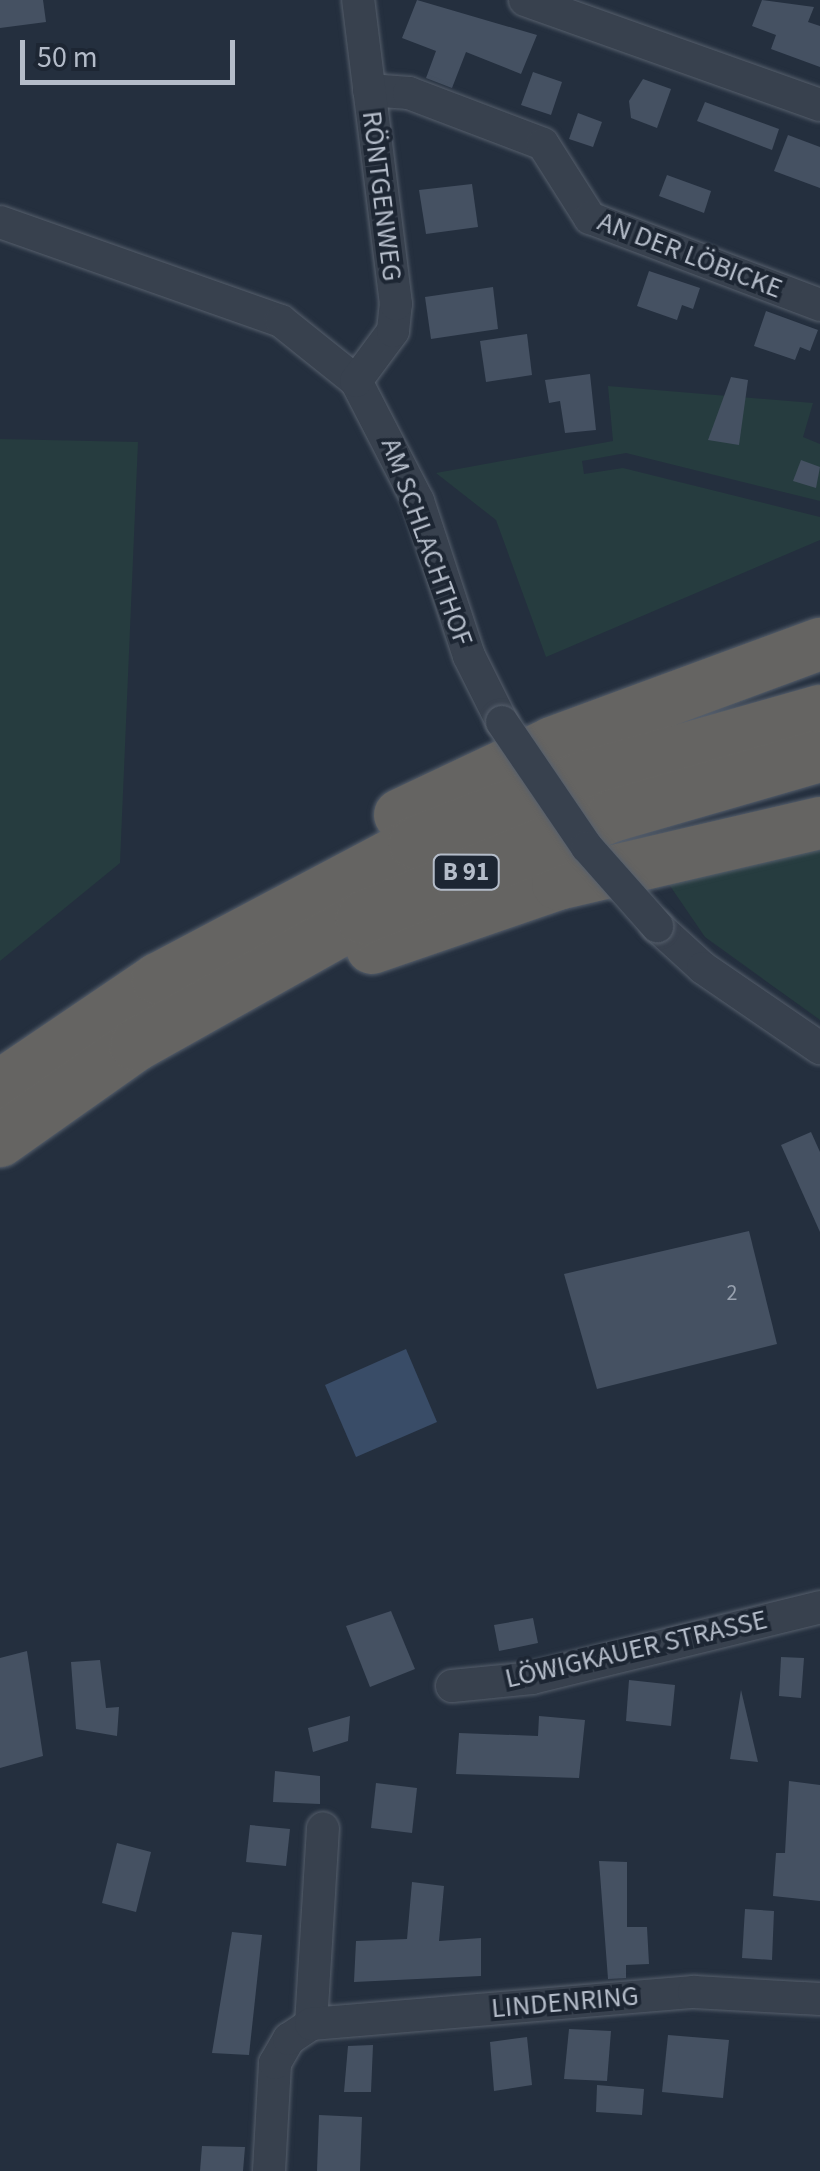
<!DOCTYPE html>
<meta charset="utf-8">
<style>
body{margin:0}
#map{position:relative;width:820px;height:2171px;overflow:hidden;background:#242f3e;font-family:"Source Sans 3",sans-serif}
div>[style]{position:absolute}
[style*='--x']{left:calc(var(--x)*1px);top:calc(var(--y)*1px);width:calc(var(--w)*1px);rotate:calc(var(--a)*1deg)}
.green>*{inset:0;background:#263c3f}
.water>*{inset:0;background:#394c67}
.building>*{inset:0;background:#455162}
.roads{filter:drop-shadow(0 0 2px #565f6c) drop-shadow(0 0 2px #565f6c)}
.minor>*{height:32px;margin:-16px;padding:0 16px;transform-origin:16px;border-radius:16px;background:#38414e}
.trunk>*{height:52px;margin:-26px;padding:0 26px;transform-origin:26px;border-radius:26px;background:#656462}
.bridges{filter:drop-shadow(0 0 2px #565f6c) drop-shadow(0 0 2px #565f6c)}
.minor-bridge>*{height:32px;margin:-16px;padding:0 16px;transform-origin:16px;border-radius:16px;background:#38414e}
span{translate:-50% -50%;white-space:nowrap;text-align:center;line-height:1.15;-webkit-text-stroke:8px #1d2633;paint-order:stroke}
.number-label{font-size:22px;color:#98a1af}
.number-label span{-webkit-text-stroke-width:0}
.shield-label span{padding:2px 8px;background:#1d2633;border:2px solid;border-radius:8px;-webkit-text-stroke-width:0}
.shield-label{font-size:25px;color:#b4bcc9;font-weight:700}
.street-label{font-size:28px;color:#b4bcc9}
.scale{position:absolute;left:20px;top:40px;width:215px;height:45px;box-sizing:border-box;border:5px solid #b4bcc9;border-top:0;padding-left:12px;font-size:30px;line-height:35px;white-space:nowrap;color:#b4bcc9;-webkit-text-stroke:8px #1d2633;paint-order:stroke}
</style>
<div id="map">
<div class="green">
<i style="clip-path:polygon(608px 386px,813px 403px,803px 437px,820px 444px,820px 501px,626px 453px,582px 461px,584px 474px,623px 468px,820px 517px,820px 540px,546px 657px,496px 520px,436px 473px,613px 441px)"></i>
<i style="clip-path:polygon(0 439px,138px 442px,120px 863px,0 961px)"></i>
<i style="clip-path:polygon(820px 843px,820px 1020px,705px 937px,666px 880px)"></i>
</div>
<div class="water">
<i style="clip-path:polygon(406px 1349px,437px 1422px,356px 1457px,325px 1385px)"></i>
</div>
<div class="building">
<i style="clip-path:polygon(0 0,43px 0,46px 22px,0 28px)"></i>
<i style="clip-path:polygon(417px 0,537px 35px,521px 74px,466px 52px,452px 88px,426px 78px,436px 51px,402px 38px)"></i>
<i style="clip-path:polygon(762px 0,814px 7px,808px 22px,820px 26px,820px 67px,771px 49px,776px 35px,752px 26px)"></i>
<i style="clip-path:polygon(533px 72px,562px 82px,551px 115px,521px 105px)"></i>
<i style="clip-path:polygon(643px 79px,671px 89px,657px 128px,631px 118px,629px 101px)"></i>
<i style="clip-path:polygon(705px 102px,779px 129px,772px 150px,697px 121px)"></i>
<i style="clip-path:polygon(578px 113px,602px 122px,593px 147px,569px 139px)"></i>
<i style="clip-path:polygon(788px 135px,820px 147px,820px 188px,774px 171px)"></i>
<i style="clip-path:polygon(667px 175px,711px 191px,704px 213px,659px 196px)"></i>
<i style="clip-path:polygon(472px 184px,478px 227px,426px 234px,419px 190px)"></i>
<i style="clip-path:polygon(649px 271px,700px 288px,693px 309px,682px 305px,677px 320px,637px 306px)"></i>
<i style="clip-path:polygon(493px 287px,498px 329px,431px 339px,425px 297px)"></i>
<i style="clip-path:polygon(766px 311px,818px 330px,810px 351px,800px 347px,795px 360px,754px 346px)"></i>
<i style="clip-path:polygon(527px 334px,532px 375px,486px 382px,480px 341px)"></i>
<i style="clip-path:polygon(590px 374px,596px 430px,565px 433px,560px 401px,549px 403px,545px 380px)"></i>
<i style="clip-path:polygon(731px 377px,748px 380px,739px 445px,708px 440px)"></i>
<i style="clip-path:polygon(801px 460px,820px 467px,816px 488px,793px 481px)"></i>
<i style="clip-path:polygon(811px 1132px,820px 1152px,820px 1232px,781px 1145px)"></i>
<i style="clip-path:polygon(749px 1231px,777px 1344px,597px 1389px,564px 1274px)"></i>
<i style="clip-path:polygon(391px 1611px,415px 1669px,370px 1687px,346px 1626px)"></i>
<i style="clip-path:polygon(533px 1618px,538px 1643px,499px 1651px,494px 1625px)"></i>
<i style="clip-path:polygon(27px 1651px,43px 1756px,0 1768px,0 1658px)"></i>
<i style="clip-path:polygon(781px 1657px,804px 1658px,801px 1698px,779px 1696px)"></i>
<i style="clip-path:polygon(100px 1660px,106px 1708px,119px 1707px,117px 1736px,76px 1729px,71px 1662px)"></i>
<i style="clip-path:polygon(629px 1680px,675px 1685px,671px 1726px,626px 1721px)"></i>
<i style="clip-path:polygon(741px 1690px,758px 1762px,730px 1759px)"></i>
<i style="clip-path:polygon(350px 1716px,348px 1741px,313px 1752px,308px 1728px)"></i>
<i style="clip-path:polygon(539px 1716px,585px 1720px,579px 1778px,456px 1774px,459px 1733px,538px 1736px)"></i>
<i style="clip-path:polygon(275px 1771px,320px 1776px,320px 1804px,273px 1802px)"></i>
<i style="clip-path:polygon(789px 1781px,820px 1785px,820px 1901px,773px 1896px,776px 1853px,785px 1853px)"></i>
<i style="clip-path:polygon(376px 1783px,417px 1788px,412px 1833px,371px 1828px)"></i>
<i style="clip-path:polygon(250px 1825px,290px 1829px,286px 1866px,246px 1862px)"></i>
<i style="clip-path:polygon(117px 1843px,151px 1852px,136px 1912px,102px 1903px)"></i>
<i style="clip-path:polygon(599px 1861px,627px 1862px,627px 1927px,647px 1927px,649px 1964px,626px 1965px,626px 1978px,608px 1979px)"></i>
<i style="clip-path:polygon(412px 1882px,444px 1886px,439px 1941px,481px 1938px,481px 1976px,354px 1982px,356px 1941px,407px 1939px)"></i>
<i style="clip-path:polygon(745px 1909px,774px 1911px,772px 1960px,742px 1958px)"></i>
<i style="clip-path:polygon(232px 1932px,262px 1935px,249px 2055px,212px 2053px)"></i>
<i style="clip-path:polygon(569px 2029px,611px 2031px,607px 2081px,564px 2079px)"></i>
<i style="clip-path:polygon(668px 2035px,729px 2040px,723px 2098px,662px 2092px)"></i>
<i style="clip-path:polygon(527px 2037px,532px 2085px,494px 2091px,490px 2042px)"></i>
<i style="clip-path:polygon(373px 2045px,371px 2092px,344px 2092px,348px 2046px)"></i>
<i style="clip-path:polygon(597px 2085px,644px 2089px,642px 2115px,596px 2112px)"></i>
<i style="clip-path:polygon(319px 2115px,362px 2117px,360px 2171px,317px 2171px)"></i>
<i style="clip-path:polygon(202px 2146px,245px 2147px,243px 2171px,200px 2171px)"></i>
</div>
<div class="roads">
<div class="minor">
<i style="--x:525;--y:0;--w:313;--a:19.6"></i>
<i style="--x:369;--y:90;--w:40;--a:4.3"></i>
<i style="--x:409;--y:93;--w:143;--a:20.8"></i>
<i style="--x:543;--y:144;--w:88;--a:57.6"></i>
<i style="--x:590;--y:218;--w:246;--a:20.7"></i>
<i style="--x:0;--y:222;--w:298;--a:19.4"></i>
<i style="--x:281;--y:321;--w:96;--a:38.7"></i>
<i style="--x:356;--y:381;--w:135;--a:62.7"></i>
<i style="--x:418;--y:501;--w:163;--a:71.8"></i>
<i style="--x:469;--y:656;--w:74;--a:63.4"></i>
<i style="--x:356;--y:381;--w:62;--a:-53.5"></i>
<i style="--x:393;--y:331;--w:27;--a:-84"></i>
<i style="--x:396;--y:304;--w:306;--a:-97.1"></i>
<i style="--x:657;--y:926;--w:62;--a:42.4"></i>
<i style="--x:703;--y:968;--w:142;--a:34.4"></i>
<i style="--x:452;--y:1686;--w:80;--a:-5.7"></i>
<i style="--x:532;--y:1678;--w:297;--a:-13.8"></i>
<i style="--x:311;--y:2024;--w:196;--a:-86.5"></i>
<i style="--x:269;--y:2171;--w:108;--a:-86.8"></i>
<i style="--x:275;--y:2063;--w:28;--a:-60"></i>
<i style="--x:289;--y:2039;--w:27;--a:-34"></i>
<i style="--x:311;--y:2024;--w:384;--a:-4.8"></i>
<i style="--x:694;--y:1992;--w:126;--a:3.2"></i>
</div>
<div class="trunk">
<i style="--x:400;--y:815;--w:168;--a:-25.3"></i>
<i style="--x:552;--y:743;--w:286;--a:-20.3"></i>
<i style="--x:372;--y:948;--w:197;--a:-19"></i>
<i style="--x:558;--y:884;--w:269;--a:-13.1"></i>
<i style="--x:0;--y:1086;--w:191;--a:-34.1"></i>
<i style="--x:158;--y:979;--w:291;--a:-27.9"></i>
<i style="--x:415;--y:843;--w:173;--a:-21.4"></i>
<i style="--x:576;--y:780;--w:254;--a:-15.8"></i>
<i style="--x:0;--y:1141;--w:166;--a:-35.2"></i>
<i style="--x:136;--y:1045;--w:259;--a:-29.3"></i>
<i style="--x:362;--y:918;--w:270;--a:-22.2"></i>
<i style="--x:612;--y:816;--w:216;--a:-16.1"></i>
</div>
</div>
<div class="bridges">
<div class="minor-bridge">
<i style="--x:502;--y:722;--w:151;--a:55.8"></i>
<i style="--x:587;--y:847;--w:106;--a:48.5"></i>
</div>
</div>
<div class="number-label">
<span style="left:732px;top:1294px">2</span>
</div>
<div class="shield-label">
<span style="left:466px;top:872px">B 91</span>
</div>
<div class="street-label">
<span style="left:382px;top:196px;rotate:83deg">RÖNTGENWEG</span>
<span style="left:690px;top:255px;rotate:21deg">AN DER LÖBICKE</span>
<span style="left:427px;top:542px;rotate:70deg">AM SCHLACHTHOF</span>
<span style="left:636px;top:1649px;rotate:-13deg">LÖWIGKAUER STRASSE</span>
<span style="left:565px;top:2002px;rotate:-5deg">LINDENRING</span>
</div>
<div class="scale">50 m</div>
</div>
